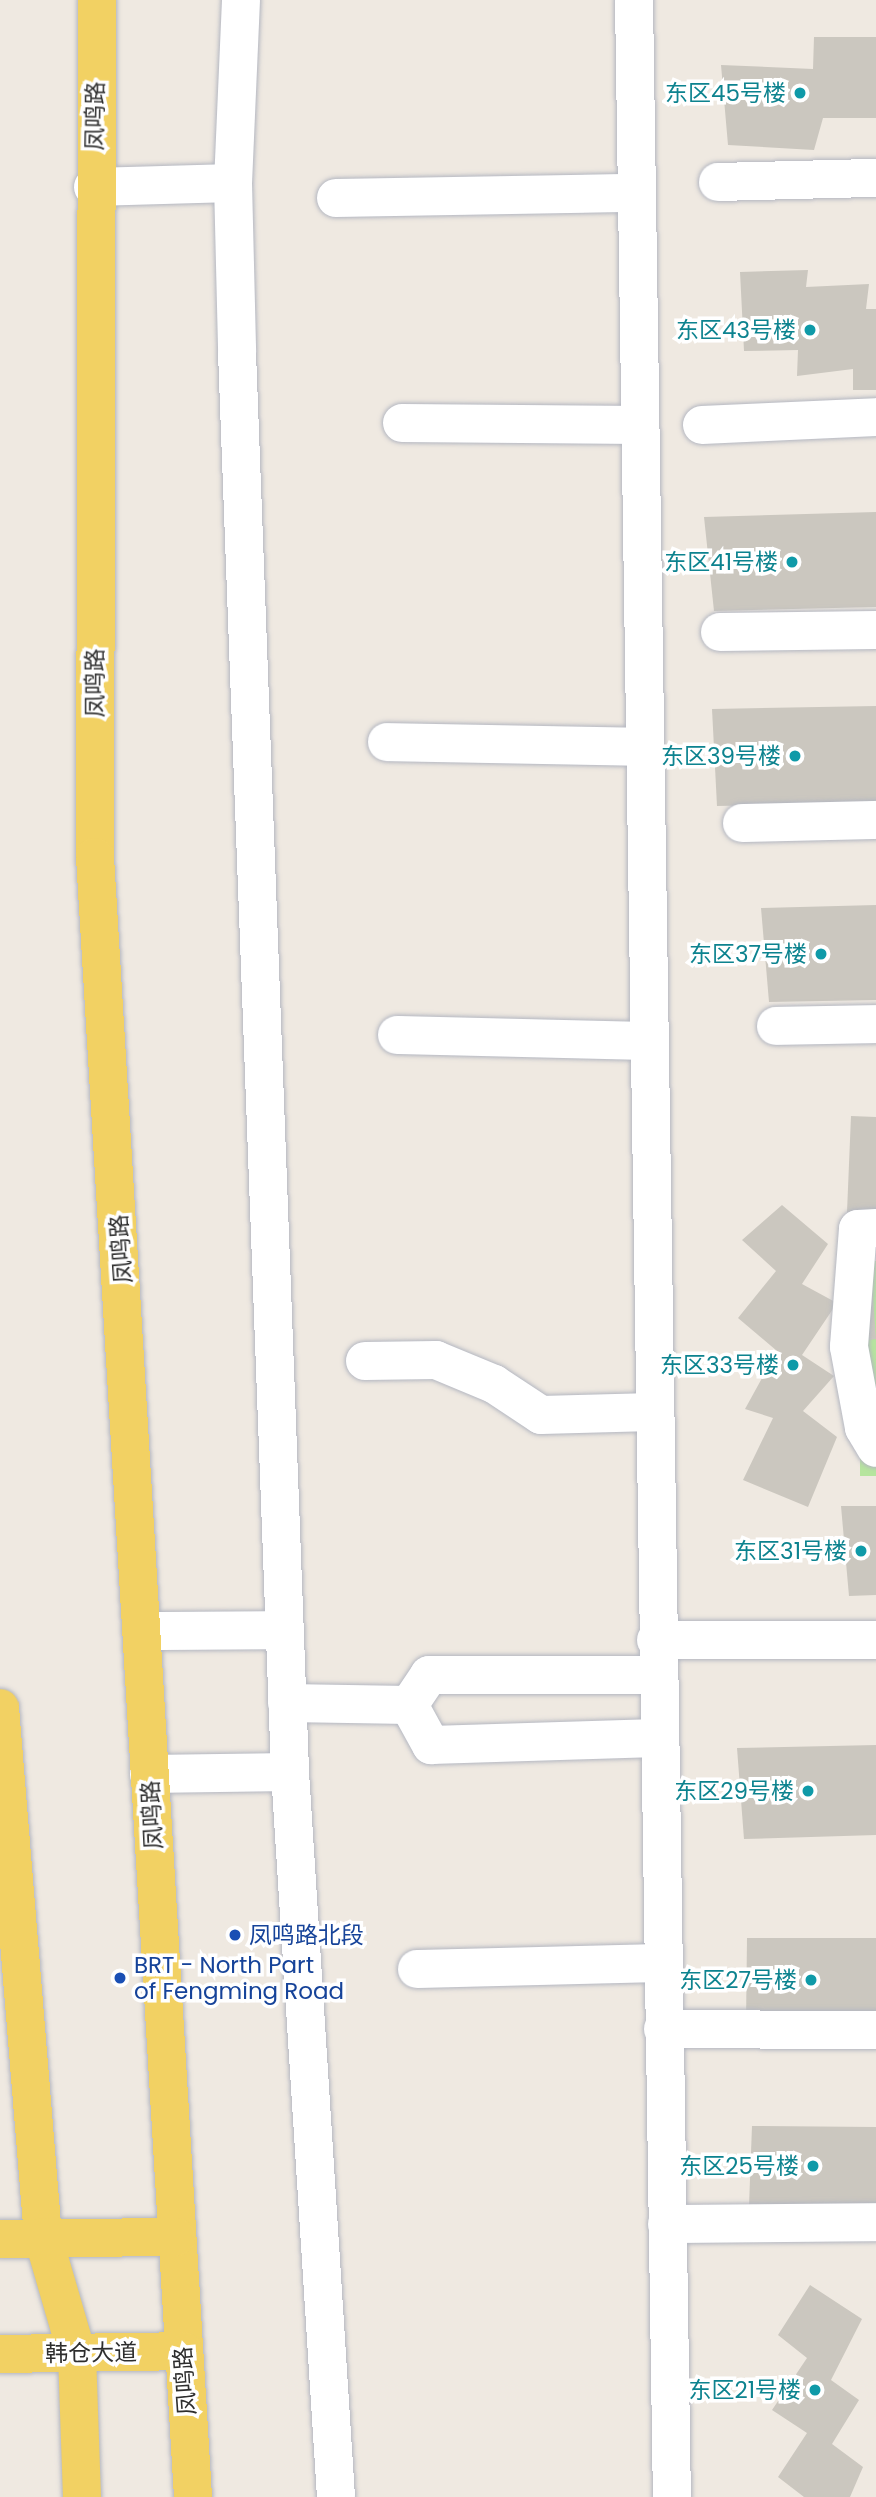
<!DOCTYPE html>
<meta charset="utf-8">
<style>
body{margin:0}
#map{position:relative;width:876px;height:2497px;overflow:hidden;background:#efe9e1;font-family:Poppins,"Noto Sans SC",sans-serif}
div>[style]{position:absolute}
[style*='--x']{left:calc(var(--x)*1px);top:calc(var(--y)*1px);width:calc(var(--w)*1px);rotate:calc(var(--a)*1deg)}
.green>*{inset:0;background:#b6e59e}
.building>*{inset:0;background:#cbc7bf}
.roads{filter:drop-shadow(0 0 2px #b4b7c1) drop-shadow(0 0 2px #b4b7c1)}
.minor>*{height:38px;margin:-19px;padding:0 19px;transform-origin:19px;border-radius:19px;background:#fff}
.major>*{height:38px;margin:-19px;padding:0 19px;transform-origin:19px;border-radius:19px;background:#f2d163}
.dots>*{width:19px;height:19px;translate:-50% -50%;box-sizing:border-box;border:4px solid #fff;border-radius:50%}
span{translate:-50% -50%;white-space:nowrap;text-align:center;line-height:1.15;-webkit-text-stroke:7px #fff;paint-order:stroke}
.culture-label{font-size:23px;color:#0d838f}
.right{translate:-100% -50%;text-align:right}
.street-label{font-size:23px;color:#2e2e2e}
.transit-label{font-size:23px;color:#164399}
.left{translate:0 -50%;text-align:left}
</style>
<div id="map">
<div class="green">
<i style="clip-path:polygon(860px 1261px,876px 1261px,876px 1476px,860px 1476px)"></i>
</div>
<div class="building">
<i style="clip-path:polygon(814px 37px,876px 37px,876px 118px,823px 118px,814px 150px,728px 145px,721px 65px,813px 69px)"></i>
<i style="clip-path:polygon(808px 270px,806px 287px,869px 284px,866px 309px,876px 309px,876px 390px,853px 390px,853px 369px,797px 376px,798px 350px,744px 351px,740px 272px)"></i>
<i style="clip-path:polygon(876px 512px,876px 607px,714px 611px,704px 517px)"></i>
<i style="clip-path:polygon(876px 706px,876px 803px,717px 806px,712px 709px)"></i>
<i style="clip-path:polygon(876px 905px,876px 1000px,769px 1002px,761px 908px)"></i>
<i style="clip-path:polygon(851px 1116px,876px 1117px,876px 1211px,847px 1212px)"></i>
<i style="clip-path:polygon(782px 1205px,828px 1244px,802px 1284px,837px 1303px,802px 1355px,834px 1376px,803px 1411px,837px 1437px,808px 1507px,743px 1480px,773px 1418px,745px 1409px,777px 1351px,738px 1318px,776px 1271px,742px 1240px)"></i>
<i style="clip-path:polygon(871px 1272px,876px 1339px,869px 1340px)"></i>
<i style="clip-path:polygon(841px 1506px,876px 1506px,876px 1595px,849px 1596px)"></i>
<i style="clip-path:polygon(876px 1745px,876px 1835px,744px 1839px,737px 1748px)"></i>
<i style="clip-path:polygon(747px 1938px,876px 1938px,876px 2022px,746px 2024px)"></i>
<i style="clip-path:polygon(752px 2126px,876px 2127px,876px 2204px,749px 2206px)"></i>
<i style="clip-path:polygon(810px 2285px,862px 2319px,831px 2380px,859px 2400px,832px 2444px,863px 2467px,850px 2497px,804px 2497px,778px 2477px,807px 2433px,772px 2410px,807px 2358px,778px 2335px)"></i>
</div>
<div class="roads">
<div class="minor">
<i style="--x:241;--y:0;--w:183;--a:92.5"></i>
<i style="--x:233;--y:183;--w:169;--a:88.6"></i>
<i style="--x:237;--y:352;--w:1421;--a:87.86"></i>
<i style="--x:634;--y:0;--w:2497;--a:89.13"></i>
<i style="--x:718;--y:182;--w:158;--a:-1.5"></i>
<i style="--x:93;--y:187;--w:140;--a:-1.6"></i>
<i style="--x:336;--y:198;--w:301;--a:-1"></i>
<i style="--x:402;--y:423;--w:238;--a:0.5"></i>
<i style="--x:702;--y:425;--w:174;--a:-2.6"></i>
<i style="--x:720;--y:632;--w:156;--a:-0.7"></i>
<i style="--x:387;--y:742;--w:258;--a:1.1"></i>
<i style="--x:742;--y:823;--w:134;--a:-1.3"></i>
<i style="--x:776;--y:1026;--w:100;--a:-1.1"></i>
<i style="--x:397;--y:1035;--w:251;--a:1.4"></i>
<i style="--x:876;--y:1228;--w:18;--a:177"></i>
<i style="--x:858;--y:1229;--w:118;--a:94.4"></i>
<i style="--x:849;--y:1347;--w:82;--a:79.5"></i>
<i style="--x:864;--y:1428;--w:23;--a:59"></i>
<i style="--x:365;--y:1361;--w:71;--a:-0.8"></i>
<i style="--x:436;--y:1360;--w:63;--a:22.5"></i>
<i style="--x:494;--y:1384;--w:56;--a:33.4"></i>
<i style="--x:541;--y:1415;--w:112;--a:-1.5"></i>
<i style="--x:146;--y:1631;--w:138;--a:-0.4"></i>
<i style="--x:656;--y:1640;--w:220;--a:0"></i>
<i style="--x:287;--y:1703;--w:122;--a:0.9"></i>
<i style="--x:409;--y:1705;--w:36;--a:-56"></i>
<i style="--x:429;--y:1675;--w:228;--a:0"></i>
<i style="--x:409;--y:1705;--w:46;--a:61.2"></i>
<i style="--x:431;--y:1745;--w:226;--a:-1.8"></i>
<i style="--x:149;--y:1774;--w:141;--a:-0.8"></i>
<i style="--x:290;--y:1772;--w:726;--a:86.37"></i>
<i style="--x:417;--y:1969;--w:244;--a:-1.4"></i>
<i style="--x:663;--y:2029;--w:213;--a:0.3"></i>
<i style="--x:667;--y:2224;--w:209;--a:-0.5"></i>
</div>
<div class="major">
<i style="--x:97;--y:0;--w:857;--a:90.13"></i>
<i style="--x:95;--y:857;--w:1643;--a:86.58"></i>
<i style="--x:0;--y:1708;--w:531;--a:85.35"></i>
<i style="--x:43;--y:2237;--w:122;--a:73.8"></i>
<i style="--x:77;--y:2354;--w:143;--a:88"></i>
<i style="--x:0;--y:2239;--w:176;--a:-0.7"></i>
<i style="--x:0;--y:2354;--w:183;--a:-0.9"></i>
</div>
</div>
<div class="dots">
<i style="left:800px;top:93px;background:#0f9aa8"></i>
<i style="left:810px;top:330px;background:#0f9aa8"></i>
<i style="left:792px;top:562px;background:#0f9aa8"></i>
<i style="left:795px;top:756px;background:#0f9aa8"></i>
<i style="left:821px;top:954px;background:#0f9aa8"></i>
<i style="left:793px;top:1365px;background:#0f9aa8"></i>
<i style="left:861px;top:1551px;background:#0f9aa8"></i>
<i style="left:808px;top:1791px;background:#0f9aa8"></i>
<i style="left:235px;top:1935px;background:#1a4fb4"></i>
<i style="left:120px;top:1978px;background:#1a4fb4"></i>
<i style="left:811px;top:1980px;background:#0f9aa8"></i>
<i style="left:813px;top:2166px;background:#0f9aa8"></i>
<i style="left:815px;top:2390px;background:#0f9aa8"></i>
</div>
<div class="culture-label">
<span class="right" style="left:786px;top:93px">东区45号楼</span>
<span class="right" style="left:796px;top:330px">东区43号楼</span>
<span class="right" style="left:778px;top:562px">东区41号楼</span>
<span class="right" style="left:781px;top:756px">东区39号楼</span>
<span class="right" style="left:807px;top:954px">东区37号楼</span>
<span class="right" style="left:779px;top:1365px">东区33号楼</span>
<span class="right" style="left:847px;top:1551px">东区31号楼</span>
<span class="right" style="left:794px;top:1791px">东区29号楼</span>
<span class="right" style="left:797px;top:1980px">东区27号楼</span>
<span class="right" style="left:799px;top:2166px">东区25号楼</span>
<span class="right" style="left:801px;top:2390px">东区21号楼</span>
</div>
<div class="street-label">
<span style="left:95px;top:116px;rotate:-89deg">凤鸣路</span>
<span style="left:95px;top:683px;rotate:-90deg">凤鸣路</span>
<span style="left:121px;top:1249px;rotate:-94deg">凤鸣路</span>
<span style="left:152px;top:1815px;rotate:-93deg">凤鸣路</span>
<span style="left:91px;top:2353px;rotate:-1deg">韩仓大道</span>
<span style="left:185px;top:2381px;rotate:-94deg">凤鸣路</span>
</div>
<div class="transit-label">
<span class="left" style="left:249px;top:1935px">凤鸣路北段</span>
<span class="left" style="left:134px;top:1978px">BRT - North Part<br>of Fengming Road</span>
</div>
</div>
